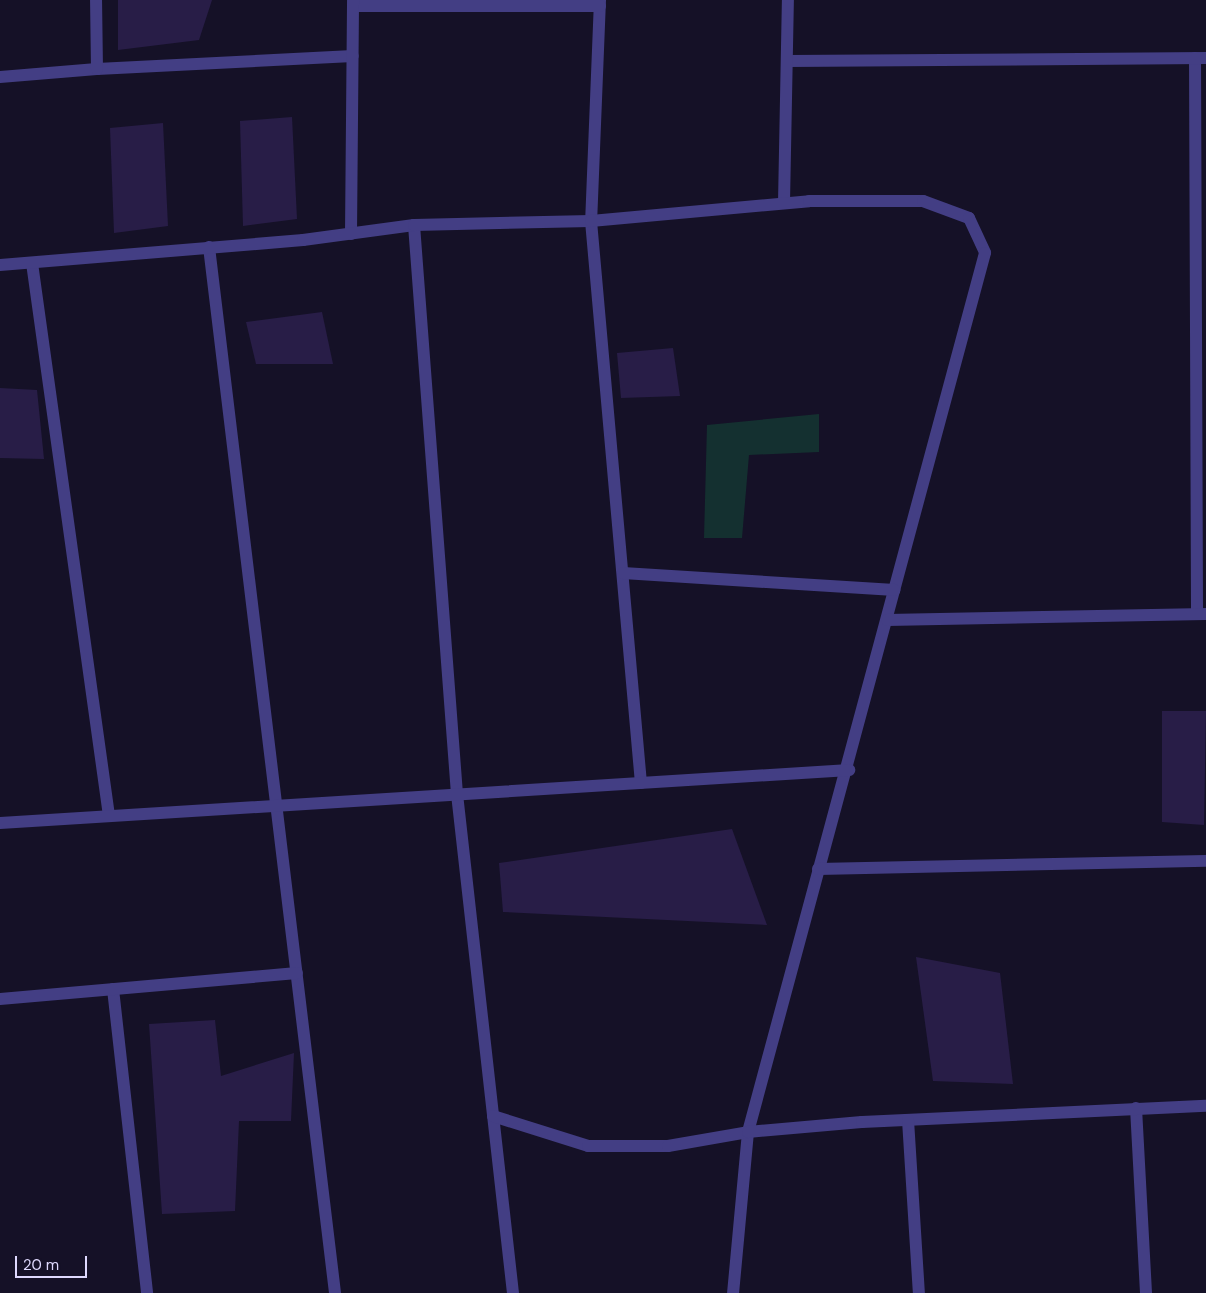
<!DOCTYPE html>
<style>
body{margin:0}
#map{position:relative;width:1206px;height:1293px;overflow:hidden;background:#151127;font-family:"DM Sans",sans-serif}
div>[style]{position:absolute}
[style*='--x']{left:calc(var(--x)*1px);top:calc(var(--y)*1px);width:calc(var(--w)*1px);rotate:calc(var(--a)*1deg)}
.green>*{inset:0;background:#143030}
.building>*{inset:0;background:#281d47}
.minor>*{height:12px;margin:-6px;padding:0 6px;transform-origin:6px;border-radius:6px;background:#433e84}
span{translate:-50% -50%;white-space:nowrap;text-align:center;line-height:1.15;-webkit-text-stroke:4px #151127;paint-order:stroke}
.scale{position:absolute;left:15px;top:1256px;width:72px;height:22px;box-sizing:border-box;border:2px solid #ded8fd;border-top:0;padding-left:6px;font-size:15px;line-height:18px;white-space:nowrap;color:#ded8fd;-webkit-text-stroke:4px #151127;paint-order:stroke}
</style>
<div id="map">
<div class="green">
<i style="clip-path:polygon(819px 414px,819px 452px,749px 455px,742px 538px,704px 538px,707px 425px)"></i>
</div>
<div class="building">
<i style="clip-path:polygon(118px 0,212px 0,199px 40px,118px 50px)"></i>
<i style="clip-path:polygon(292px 117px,297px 219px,243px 226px,240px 121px)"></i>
<i style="clip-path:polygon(163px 123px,168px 226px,114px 233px,110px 128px)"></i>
<i style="clip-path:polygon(322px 312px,333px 364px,256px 364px,246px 322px)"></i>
<i style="clip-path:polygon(673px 348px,680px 396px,621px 398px,617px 353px)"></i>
<i style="clip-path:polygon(0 388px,37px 390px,44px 459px,0 458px)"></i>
<i style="clip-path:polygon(1162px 711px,1206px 711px,1204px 825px,1162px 822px)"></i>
<i style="clip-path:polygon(732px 829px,767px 925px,503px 912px,499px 863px)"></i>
<i style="clip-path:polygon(916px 957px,1000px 973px,1013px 1084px,933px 1081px)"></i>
<i style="clip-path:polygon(215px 1020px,221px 1076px,294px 1053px,291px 1121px,239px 1121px,235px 1211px,162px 1214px,149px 1024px)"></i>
</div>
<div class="minor">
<i style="--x:600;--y:0;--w:221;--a:92.3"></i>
<i style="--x:591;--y:221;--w:564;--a:84.92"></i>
<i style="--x:353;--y:6;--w:247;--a:0"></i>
<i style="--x:1195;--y:58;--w:556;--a:89.79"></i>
<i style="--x:788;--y:61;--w:418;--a:-0.4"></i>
<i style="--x:97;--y:69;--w:256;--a:-2.9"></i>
<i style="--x:0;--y:77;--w:97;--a:-4.7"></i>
<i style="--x:97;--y:69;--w:69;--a:-90.8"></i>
<i style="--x:784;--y:203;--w:203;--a:-88.9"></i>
<i style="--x:414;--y:225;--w:571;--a:85.68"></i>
<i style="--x:457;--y:794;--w:502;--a:83.6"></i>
<i style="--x:351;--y:234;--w:234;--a:-89.5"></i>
<i style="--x:209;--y:247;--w:1054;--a:83.13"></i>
<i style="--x:32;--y:263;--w:558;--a:82.07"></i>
<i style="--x:0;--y:265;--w:304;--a:-4.7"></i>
<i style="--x:303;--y:240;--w:112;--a:-7.7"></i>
<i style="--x:414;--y:225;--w:177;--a:-1.3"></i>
<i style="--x:591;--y:221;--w:219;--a:-5.2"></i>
<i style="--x:809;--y:201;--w:114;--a:0"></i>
<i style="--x:923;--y:201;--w:49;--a:20.3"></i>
<i style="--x:969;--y:218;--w:38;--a:65"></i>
<i style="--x:985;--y:253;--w:910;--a:105.09"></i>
<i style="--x:748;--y:1132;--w:162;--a:95.3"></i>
<i style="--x:623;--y:573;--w:272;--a:3.6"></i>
<i style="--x:887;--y:620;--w:319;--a:-1.1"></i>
<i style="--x:0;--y:823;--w:851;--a:-3.57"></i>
<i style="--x:818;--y:869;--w:388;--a:-1.2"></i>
<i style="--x:113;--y:989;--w:306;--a:83.6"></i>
<i style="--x:0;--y:999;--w:298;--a:-5"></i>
<i style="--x:1136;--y:1108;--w:185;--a:86.9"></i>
<i style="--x:493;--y:1116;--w:100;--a:17.5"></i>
<i style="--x:588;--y:1146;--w:80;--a:0"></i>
<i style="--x:668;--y:1146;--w:81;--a:-9.9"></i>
<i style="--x:748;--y:1132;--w:114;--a:-5"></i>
<i style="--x:862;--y:1122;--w:344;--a:-2.7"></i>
<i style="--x:908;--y:1120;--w:173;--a:86.4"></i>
</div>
<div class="scale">20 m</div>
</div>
